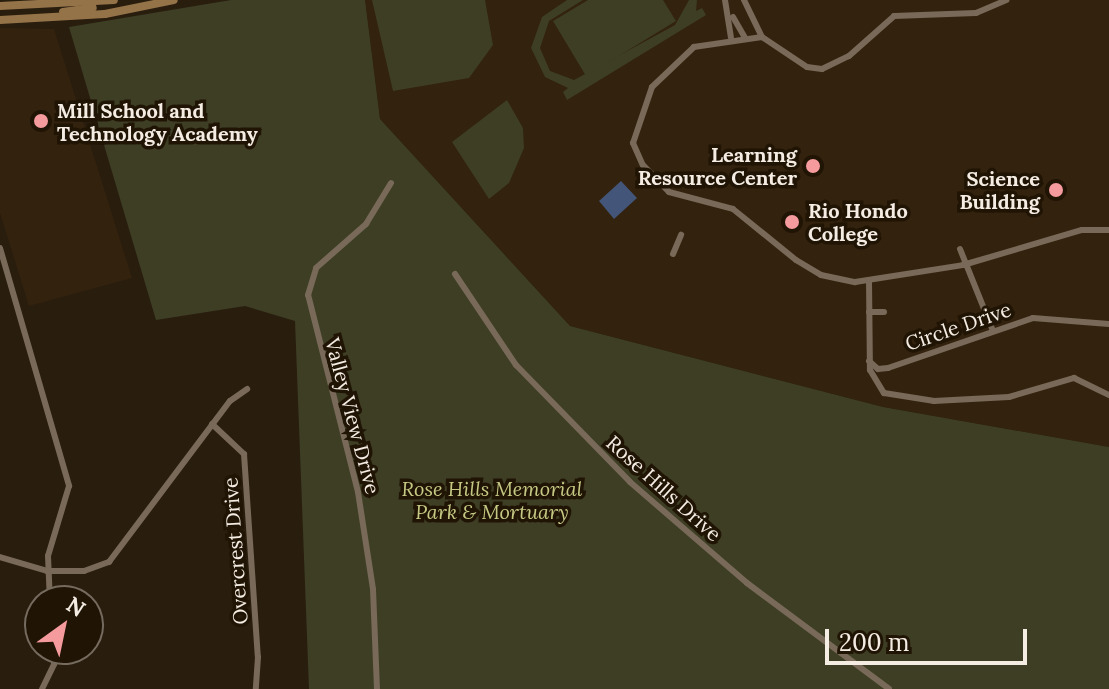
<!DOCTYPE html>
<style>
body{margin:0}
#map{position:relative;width:1109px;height:689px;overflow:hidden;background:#291d0e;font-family:Lora,serif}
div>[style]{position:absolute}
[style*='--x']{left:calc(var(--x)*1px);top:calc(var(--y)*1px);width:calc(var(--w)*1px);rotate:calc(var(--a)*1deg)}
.built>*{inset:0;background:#33220d}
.green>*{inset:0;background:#3d3e24}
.water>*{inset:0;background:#435578}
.street>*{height:6px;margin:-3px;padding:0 3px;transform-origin:3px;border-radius:3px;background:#786958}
.secondary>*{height:8px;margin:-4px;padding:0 4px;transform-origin:4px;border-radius:4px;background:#947349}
.dots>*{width:22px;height:22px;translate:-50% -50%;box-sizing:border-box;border:4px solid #201405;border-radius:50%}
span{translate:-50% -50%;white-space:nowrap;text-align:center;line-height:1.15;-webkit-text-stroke:7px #201405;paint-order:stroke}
.poi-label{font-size:20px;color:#f5ede3;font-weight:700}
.left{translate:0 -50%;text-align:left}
.right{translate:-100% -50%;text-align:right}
.street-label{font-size:20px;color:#f5ede3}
.park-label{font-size:20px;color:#c5c983;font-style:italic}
.north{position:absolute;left:24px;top:585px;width:80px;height:80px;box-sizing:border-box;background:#201405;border:2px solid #756b5e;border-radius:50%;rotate:33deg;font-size:22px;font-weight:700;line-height:32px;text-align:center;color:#f5ede3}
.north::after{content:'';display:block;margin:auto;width:28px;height:36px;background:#f59b9d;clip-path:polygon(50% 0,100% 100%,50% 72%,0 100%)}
.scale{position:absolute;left:825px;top:629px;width:202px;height:36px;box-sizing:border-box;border:4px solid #f5ede3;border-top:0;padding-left:10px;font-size:24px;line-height:28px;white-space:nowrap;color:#f5ede3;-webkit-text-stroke:6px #201405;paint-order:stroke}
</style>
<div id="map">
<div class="built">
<i style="clip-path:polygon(365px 0,1109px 0,1109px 447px,883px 407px,570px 326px,380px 119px)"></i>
<i style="clip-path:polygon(0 28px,54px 29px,132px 278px,29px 306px,0 213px)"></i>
</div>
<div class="green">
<i style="clip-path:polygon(231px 0,365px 0,380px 119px,570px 326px,883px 407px,1109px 447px,1109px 689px,309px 689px,295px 321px,245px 306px,156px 320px,69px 27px)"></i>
<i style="clip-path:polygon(372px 0,485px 0,493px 45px,469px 78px,393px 91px)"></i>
<i style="clip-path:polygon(567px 0,583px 0,549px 21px,540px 48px,550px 71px,574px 80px,675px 25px,689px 0,697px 0,696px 11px,702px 8px,706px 15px,567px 100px,563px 92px,568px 88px,545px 77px,531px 48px,542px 17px)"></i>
<i style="clip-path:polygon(588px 0,663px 0,676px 21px,586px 76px,553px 21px)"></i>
<i style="clip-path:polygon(507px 100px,523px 128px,524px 148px,509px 183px,489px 199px,452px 142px)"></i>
</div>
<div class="water">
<i style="clip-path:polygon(621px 181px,637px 198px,614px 219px,599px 201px)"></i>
</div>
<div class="street">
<i style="--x:725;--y:0;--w:38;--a:81"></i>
<i style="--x:744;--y:0;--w:41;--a:64.1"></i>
<i style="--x:762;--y:37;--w:54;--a:33.7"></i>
<i style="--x:807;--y:67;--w:15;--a:8"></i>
<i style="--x:822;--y:69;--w:30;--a:-26"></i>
<i style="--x:849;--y:56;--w:60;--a:-41.6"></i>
<i style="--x:894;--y:16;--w:82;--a:-2.1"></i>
<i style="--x:976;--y:13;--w:33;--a:-23"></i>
<i style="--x:733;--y:17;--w:24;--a:60"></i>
<i style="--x:762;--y:37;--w:69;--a:171.6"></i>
<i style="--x:694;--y:47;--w:58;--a:136.4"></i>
<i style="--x:652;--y:87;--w:59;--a:108.7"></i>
<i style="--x:633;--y:143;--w:24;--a:66"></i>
<i style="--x:643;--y:165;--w:37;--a:46"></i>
<i style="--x:669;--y:192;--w:66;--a:14.9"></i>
<i style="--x:733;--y:209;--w:81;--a:39"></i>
<i style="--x:796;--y:260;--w:29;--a:31"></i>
<i style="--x:821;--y:275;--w:35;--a:12"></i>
<i style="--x:855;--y:282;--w:109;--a:-8.9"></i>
<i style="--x:963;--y:265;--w:124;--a:-16.4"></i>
<i style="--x:1082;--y:230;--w:27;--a:0"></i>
<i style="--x:0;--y:248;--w:248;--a:73.8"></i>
<i style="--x:69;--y:486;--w:73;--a:106.7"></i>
<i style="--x:48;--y:556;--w:45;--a:87.5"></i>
<i style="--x:960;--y:249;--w:88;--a:68.1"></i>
<i style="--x:673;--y:254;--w:21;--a:-67"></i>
<i style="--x:455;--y:274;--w:110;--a:56.2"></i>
<i style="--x:516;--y:365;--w:163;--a:45.7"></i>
<i style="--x:630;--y:482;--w:155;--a:40.8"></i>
<i style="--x:747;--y:583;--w:177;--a:36.7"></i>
<i style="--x:869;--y:280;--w:90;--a:89.4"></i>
<i style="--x:870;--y:370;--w:27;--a:59"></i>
<i style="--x:884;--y:393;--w:51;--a:9.1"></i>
<i style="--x:934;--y:401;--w:75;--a:-3.1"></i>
<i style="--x:1009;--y:397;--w:68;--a:-16.3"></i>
<i style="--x:1074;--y:378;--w:39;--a:26"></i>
<i style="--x:869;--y:312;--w:15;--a:0"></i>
<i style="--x:869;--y:361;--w:12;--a:42"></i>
<i style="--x:878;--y:369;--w:10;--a:-6"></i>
<i style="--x:888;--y:368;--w:153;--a:-19"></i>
<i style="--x:1033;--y:318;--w:76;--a:4.5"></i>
<i style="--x:212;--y:424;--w:44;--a:43.2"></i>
<i style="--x:244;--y:454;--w:203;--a:86.1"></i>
<i style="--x:258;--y:657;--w:32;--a:94"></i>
<i style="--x:0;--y:557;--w:49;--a:16.6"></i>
<i style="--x:47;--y:571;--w:37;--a:0"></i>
<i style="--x:84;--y:571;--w:27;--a:-20"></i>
<i style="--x:109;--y:562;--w:201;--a:-53.1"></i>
<i style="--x:230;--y:401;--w:21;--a:-35"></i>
<i style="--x:42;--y:689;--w:28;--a:-64"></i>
<i style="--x:54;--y:664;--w:15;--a:-86"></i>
<i style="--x:377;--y:689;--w:100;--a:-92.3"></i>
<i style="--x:373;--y:589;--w:98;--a:-98.8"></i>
<i style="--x:358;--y:492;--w:203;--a:-104.2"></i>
<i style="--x:308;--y:295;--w:28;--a:-73"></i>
<i style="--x:316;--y:268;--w:67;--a:-41.3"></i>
<i style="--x:366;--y:224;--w:48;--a:-58.6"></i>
</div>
<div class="secondary">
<i style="--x:0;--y:6;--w:114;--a:-3"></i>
<i style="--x:63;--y:12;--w:30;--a:-8"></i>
<i style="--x:0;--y:20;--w:105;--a:-3.3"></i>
<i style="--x:105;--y:14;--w:70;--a:-11.5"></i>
</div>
<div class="dots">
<i style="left:41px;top:121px;background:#f59b9d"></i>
<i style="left:813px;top:166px;background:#f59b9d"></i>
<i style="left:1056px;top:190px;background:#f59b9d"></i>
<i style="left:792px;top:222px;background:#f59b9d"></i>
</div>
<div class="poi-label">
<span class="left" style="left:57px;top:122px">Mill School and<br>Technology Academy</span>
<span class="right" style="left:797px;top:166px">Learning<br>Resource Center</span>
<span class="right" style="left:1040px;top:190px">Science<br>Building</span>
<span class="left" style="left:808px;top:222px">Rio Hondo<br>College</span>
</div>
<div class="street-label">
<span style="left:958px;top:326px;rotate:-19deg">Circle Drive</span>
<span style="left:353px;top:416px;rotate:75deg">Valley View Drive</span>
<span style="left:664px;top:488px;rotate:42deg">Rose Hills Drive</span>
<span style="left:235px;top:551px;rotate:-94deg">Overcrest Drive</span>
</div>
<div class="park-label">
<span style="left:492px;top:500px">Rose Hills Memorial<br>Park &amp; Mortuary</span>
</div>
<div class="north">N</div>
<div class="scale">200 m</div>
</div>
